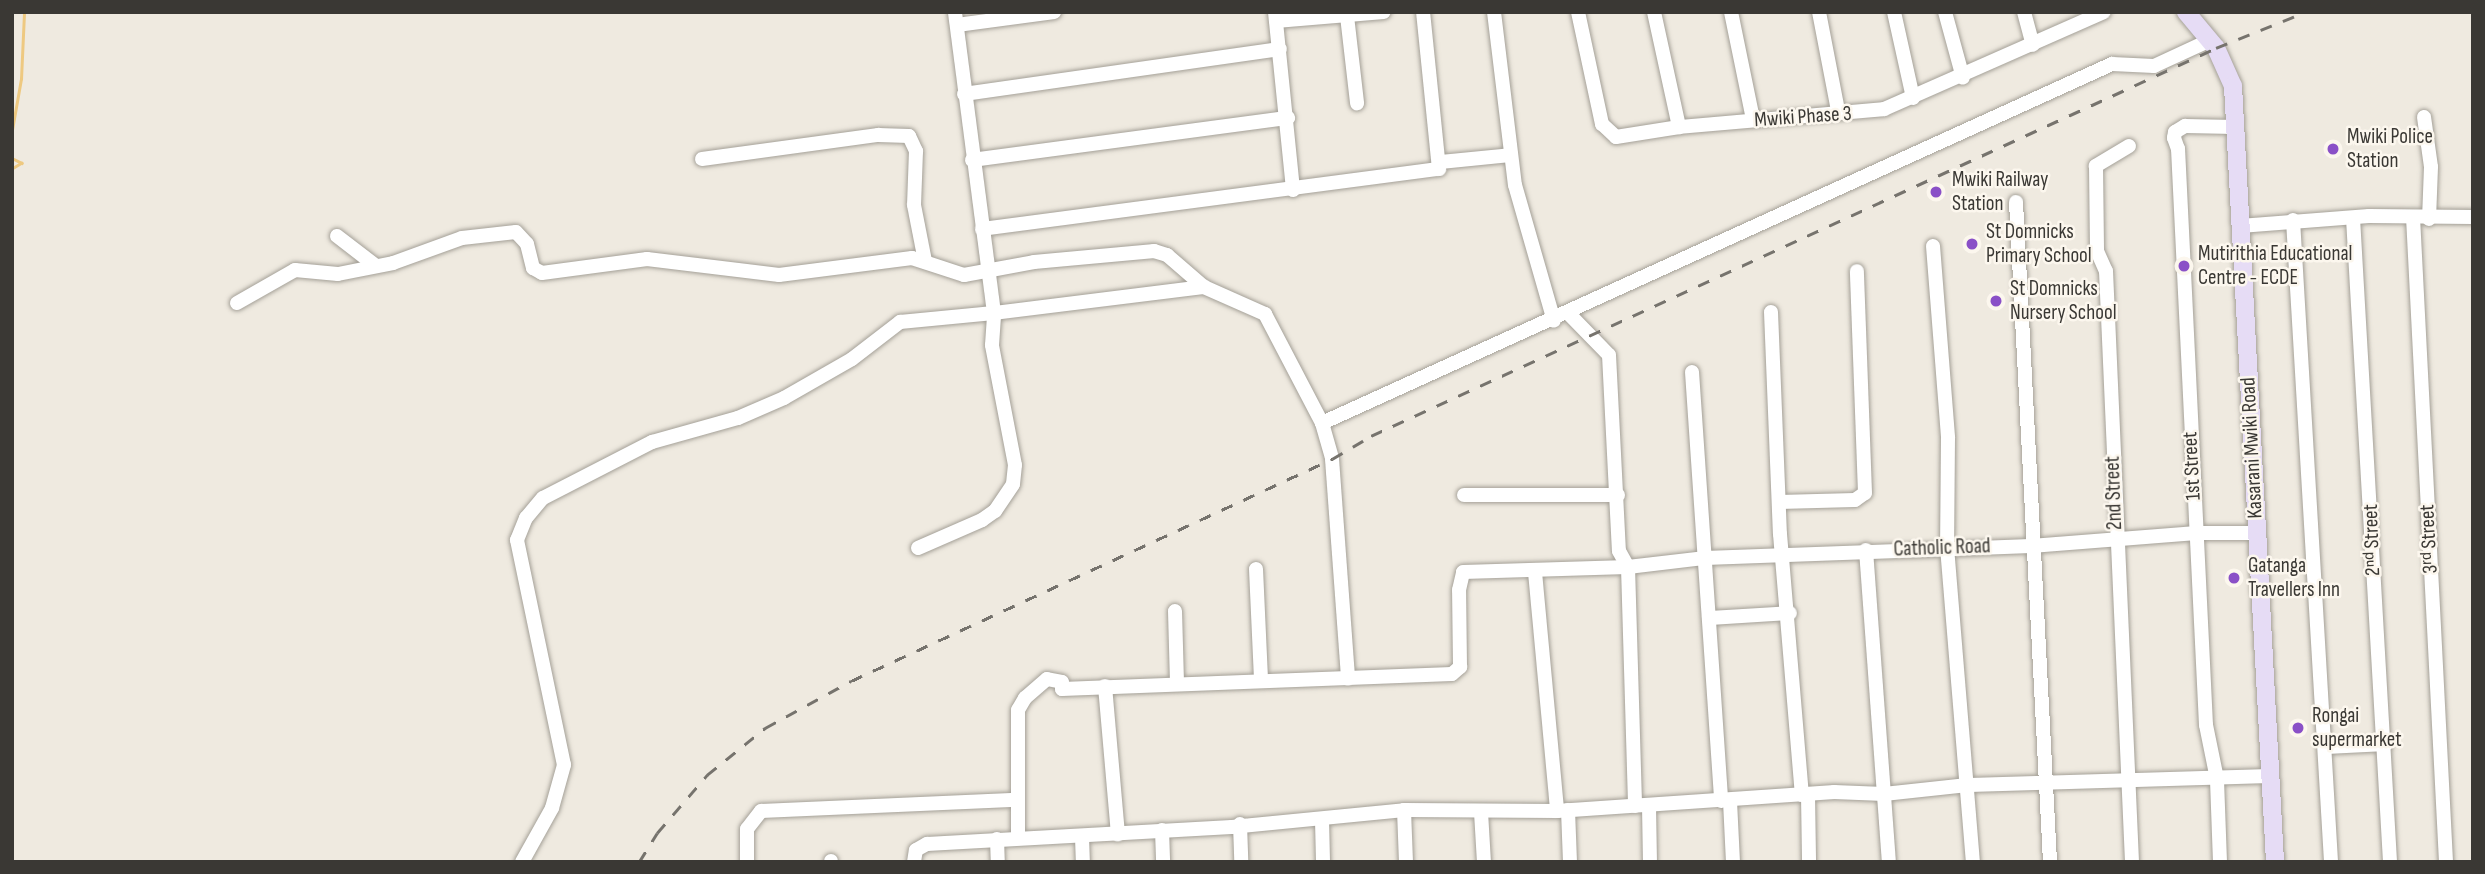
<!DOCTYPE html>
<meta charset="utf-8">
<style>
body{margin:0}
#map{position:relative;width:2485px;height:874px;overflow:hidden;background:#efeae0;font-family:"Sofia Sans Condensed",sans-serif}
div>[style]{position:absolute}
[style*='--x']{left:calc(var(--x)*1px);top:calc(var(--y)*1px);width:calc(var(--w)*1px);rotate:calc(var(--a)*1deg)}
.stream>*{height:2.5px;margin:-1.25px;padding:0 1.25px;transform-origin:1.25px;border-radius:1.25px;background:#eec981}
.roads{filter:drop-shadow(0 0 2px #a4a097) drop-shadow(0 0 2px #a4a097)}
.minor>*{height:14px;margin:-7px;padding:0 7px;transform-origin:7px;border-radius:7px;background:#fff}
.major>*{height:18px;margin:-9px;padding:0 9px;transform-origin:9px;border-radius:9px;background:#e6dcf5}
.rail>*{height:2.5px;margin-top:-1.25px;transform-origin:0;background:repeating-linear-gradient(90deg,#76736d 0 12px,transparent 0 24px)}
.dots>*{width:19px;height:19px;translate:-50% -50%;box-sizing:border-box;border:4px solid #fcf7ee;border-radius:50%}
span{translate:-50% -50%;white-space:nowrap;text-align:center;line-height:1.15;-webkit-text-stroke:5px #fcf7ee;paint-order:stroke}
.street-label{font-size:21px;color:#3a3834}
.poi-label{font-size:21px;color:#3a3834}
.left{translate:0 -50%;text-align:left}
.frame{position:absolute;inset:0;border:14px solid #3a3834;pointer-events:none}
</style>
<div id="map">
<div class="stream">
<i style="--x:12;--y:130;--w:52;--a:-80"></i>
<i style="--x:21;--y:79;--w:67;--a:-87.4"></i>
<i style="--x:12;--y:158;--w:11;--a:27"></i>
<i style="--x:22;--y:163;--w:12;--a:149"></i>
<i style="--x:12;--y:184;--w:5;--a:90"></i>
</div>
<div class="roads">
<div class="minor">
<i style="--x:1275;--y:12;--w:179;--a:84.2"></i>
<i style="--x:1494;--y:12;--w:174;--a:83.1"></i>
<i style="--x:1515;--y:185;--w:141;--a:74"></i>
<i style="--x:1578;--y:12;--w:115;--a:77.9"></i>
<i style="--x:1602;--y:124;--w:19;--a:43"></i>
<i style="--x:1616;--y:137;--w:64;--a:-9"></i>
<i style="--x:1679;--y:127;--w:206;--a:-5"></i>
<i style="--x:1884;--y:109;--w:240;--a:-23.8"></i>
<i style="--x:1654;--y:12;--w:118;--a:77.7"></i>
<i style="--x:1731;--y:12;--w:109;--a:78.4"></i>
<i style="--x:1819;--y:12;--w:101;--a:79.1"></i>
<i style="--x:1894;--y:12;--w:88;--a:77.5"></i>
<i style="--x:1945;--y:12;--w:68;--a:74.7"></i>
<i style="--x:2024;--y:12;--w:34;--a:75"></i>
<i style="--x:1347;--y:16;--w:88;--a:83.4"></i>
<i style="--x:1276;--y:21;--w:108;--a:-4.8"></i>
<i style="--x:957;--y:25;--w:98;--a:-7.6"></i>
<i style="--x:964;--y:94;--w:319;--a:-8.1"></i>
<i style="--x:2424;--y:117;--w:50;--a:82"></i>
<i style="--x:2431;--y:167;--w:52;--a:92.2"></i>
<i style="--x:2129;--y:146;--w:39;--a:149"></i>
<i style="--x:2096;--y:166;--w:85;--a:89.3"></i>
<i style="--x:2097;--y:251;--w:22;--a:66"></i>
<i style="--x:2106;--y:271;--w:592;--a:87.48"></i>
<i style="--x:702;--y:159;--w:178;--a:-7.8"></i>
<i style="--x:878;--y:135;--w:31;--a:2"></i>
<i style="--x:909;--y:136;--w:17;--a:65"></i>
<i style="--x:916;--y:151;--w:54;--a:92.1"></i>
<i style="--x:914;--y:205;--w:57;--a:78.9"></i>
<i style="--x:972;--y:160;--w:319;--a:-7.6"></i>
<i style="--x:1440;--y:162;--w:71;--a:-5.6"></i>
<i style="--x:2016;--y:202;--w:661;--a:87.05"></i>
<i style="--x:2413;--y:217;--w:646;--a:87.07"></i>
<i style="--x:2353;--y:218;--w:645;--a:86.71"></i>
<i style="--x:2293;--y:220;--w:643;--a:86.61"></i>
<i style="--x:2240;--y:226;--w:129;--a:-4.4"></i>
<i style="--x:2369;--y:216;--w:104;--a:0.6"></i>
<i style="--x:982;--y:229;--w:461;--a:-7.5"></i>
<i style="--x:1439;--y:169;--w:158;--a:-95.8"></i>
<i style="--x:337;--y:236;--w:49;--a:37.6"></i>
<i style="--x:1933;--y:246;--w:193;--a:85.5"></i>
<i style="--x:1948;--y:438;--w:109;--a:90.5"></i>
<i style="--x:1947;--y:547;--w:316;--a:85.3"></i>
<i style="--x:237;--y:303;--w:67;--a:-29.6"></i>
<i style="--x:295;--y:270;--w:43;--a:5.3"></i>
<i style="--x:338;--y:274;--w:56;--a:-11.3"></i>
<i style="--x:393;--y:263;--w:73;--a:-19.9"></i>
<i style="--x:462;--y:238;--w:54;--a:-6.3"></i>
<i style="--x:516;--y:232;--w:16;--a:47"></i>
<i style="--x:527;--y:244;--w:25;--a:76"></i>
<i style="--x:533;--y:268;--w:10;--a:29"></i>
<i style="--x:542;--y:273;--w:106;--a:-7.6"></i>
<i style="--x:647;--y:259;--w:133;--a:6.9"></i>
<i style="--x:779;--y:275;--w:134;--a:-7.3"></i>
<i style="--x:912;--y:258;--w:55;--a:18.1"></i>
<i style="--x:964;--y:275;--w:71;--a:-10.5"></i>
<i style="--x:1034;--y:262;--w:121;--a:-5.2"></i>
<i style="--x:1154;--y:251;--w:14;--a:17"></i>
<i style="--x:1167;--y:255;--w:49;--a:40.9"></i>
<i style="--x:1204;--y:287;--w:67;--a:23.9"></i>
<i style="--x:1265;--y:314;--w:123;--a:62.4"></i>
<i style="--x:1322;--y:423;--w:37;--a:74"></i>
<i style="--x:1332;--y:459;--w:220;--a:85.8"></i>
<i style="--x:1771;--y:312;--w:222;--a:87.7"></i>
<i style="--x:1780;--y:534;--w:262;--a:85.2"></i>
<i style="--x:1569;--y:314;--w:57;--a:45.7"></i>
<i style="--x:1609;--y:355;--w:196;--a:87.1"></i>
<i style="--x:1619;--y:551;--w:18;--a:61"></i>
<i style="--x:1628;--y:567;--w:239;--a:88.3"></i>
<i style="--x:1692;--y:372;--w:430;--a:86.1"></i>
<i style="--x:1322;--y:423;--w:868;--a:-24.44"></i>
<i style="--x:2112;--y:64;--w:42;--a:2.7"></i>
<i style="--x:2154;--y:66;--w:60;--a:-24.8"></i>
<i style="--x:1464;--y:495;--w:154;--a:0"></i>
<i style="--x:1779;--y:502;--w:76;--a:-1.5"></i>
<i style="--x:1855;--y:500;--w:12;--a:-35"></i>
<i style="--x:1865;--y:493;--w:222;--a:-92.1"></i>
<i style="--x:918;--y:548;--w:70;--a:-23.6"></i>
<i style="--x:982;--y:520;--w:16;--a:-35"></i>
<i style="--x:995;--y:511;--w:32;--a:-56"></i>
<i style="--x:1013;--y:484;--w:19;--a:-84"></i>
<i style="--x:1015;--y:465;--w:122;--a:-100.9"></i>
<i style="--x:992;--y:345;--w:32;--a:-86"></i>
<i style="--x:994;--y:313;--w:212;--a:-7.1"></i>
<i style="--x:1866;--y:550;--w:313;--a:85.8"></i>
<i style="--x:1256;--y:569;--w:112;--a:87.4"></i>
<i style="--x:1535;--y:572;--w:240;--a:84.7"></i>
<i style="--x:1175;--y:611;--w:73;--a:88.4"></i>
<i style="--x:1709;--y:618;--w:81;--a:-3.5"></i>
<i style="--x:1105;--y:686;--w:149;--a:85"></i>
<i style="--x:2326;--y:747;--w:60;--a:-2.9"></i>
<i style="--x:1808;--y:795;--w:67;--a:89.1"></i>
<i style="--x:1730;--y:801;--w:61;--a:87.2"></i>
<i style="--x:1649;--y:806;--w:56;--a:89"></i>
<i style="--x:1404;--y:810;--w:52;--a:87.8"></i>
<i style="--x:1568;--y:810;--w:52;--a:87.8"></i>
<i style="--x:1481;--y:812;--w:50;--a:86.6"></i>
<i style="--x:1322;--y:820;--w:42;--a:88.6"></i>
<i style="--x:1240;--y:824;--w:38;--a:88"></i>
<i style="--x:1162;--y:830;--w:32;--a:88"></i>
<i style="--x:1082;--y:837;--w:25;--a:88"></i>
<i style="--x:1018;--y:838;--w:128;--a:-90"></i>
<i style="--x:1018;--y:710;--w:14;--a:-60"></i>
<i style="--x:1025;--y:698;--w:29;--a:-41"></i>
<i style="--x:1047;--y:679;--w:15;--a:11"></i>
<i style="--x:1062;--y:682;--w:7;--a:90"></i>
<i style="--x:1062;--y:689;--w:390;--a:-2.2"></i>
<i style="--x:1452;--y:674;--w:11;--a:-41"></i>
<i style="--x:1460;--y:667;--w:77;--a:-90.7"></i>
<i style="--x:1459;--y:590;--w:18;--a:-77"></i>
<i style="--x:1463;--y:572;--w:165;--a:-1.7"></i>
<i style="--x:1628;--y:567;--w:78;--a:-6.7"></i>
<i style="--x:1705;--y:558;--w:326;--a:-2.1"></i>
<i style="--x:2031;--y:546;--w:166;--a:-4.5"></i>
<i style="--x:2196;--y:533;--w:61;--a:0"></i>
<i style="--x:997;--y:839;--w:23;--a:88"></i>
<i style="--x:831;--y:861;--w:1;--a:90"></i>
<i style="--x:522;--y:862;--w:62;--a:-60.9"></i>
<i style="--x:552;--y:808;--w:45;--a:-74.4"></i>
<i style="--x:564;--y:765;--w:230;--a:-101.8"></i>
<i style="--x:517;--y:540;--w:24;--a:-68"></i>
<i style="--x:526;--y:518;--w:26;--a:-50"></i>
<i style="--x:543;--y:498;--w:123;--a:-27.2"></i>
<i style="--x:652;--y:442;--w:89;--a:-15.6"></i>
<i style="--x:738;--y:418;--w:50;--a:-23.5"></i>
<i style="--x:784;--y:398;--w:78;--a:-29.8"></i>
<i style="--x:852;--y:359;--w:61;--a:-37.6"></i>
<i style="--x:900;--y:322;--w:94;--a:-5.5"></i>
<i style="--x:994;--y:313;--w:304;--a:-97.4"></i>
<i style="--x:747;--y:862;--w:33;--a:-90"></i>
<i style="--x:747;--y:829;--w:23;--a:-52"></i>
<i style="--x:761;--y:811;--w:256;--a:-2.5"></i>
<i style="--x:914;--y:862;--w:12;--a:-81"></i>
<i style="--x:916;--y:850;--w:13;--a:-29"></i>
<i style="--x:927;--y:844;--w:305;--a:-3.2"></i>
<i style="--x:1232;--y:827;--w:173;--a:-5.6"></i>
<i style="--x:1404;--y:810;--w:153;--a:0.4"></i>
<i style="--x:1557;--y:811;--w:278;--a:-3.9"></i>
<i style="--x:1834;--y:792;--w:50;--a:2.3"></i>
<i style="--x:1884;--y:794;--w:84;--a:-6.1"></i>
<i style="--x:1968;--y:785;--w:303;--a:-1.7"></i>
<i style="--x:2220;--y:862;--w:83;--a:-92.1"></i>
<i style="--x:2217;--y:779;--w:55;--a:-101.5"></i>
<i style="--x:2206;--y:725;--w:577;--a:-92.78"></i>
<i style="--x:2178;--y:149;--w:12;--a:-110"></i>
<i style="--x:2174;--y:138;--w:6;--a:-81"></i>
<i style="--x:2175;--y:132;--w:12;--a:-31"></i>
<i style="--x:2185;--y:126;--w:50;--a:1.1"></i>
</div>
<div class="major">
<i style="--x:2186;--y:12;--w:47;--a:50.2"></i>
<i style="--x:2216;--y:48;--w:42;--a:65.9"></i>
<i style="--x:2233;--y:86;--w:777;--a:86.9"></i>
</div>
</div>
<div class="rail">
<i style="--x:639;--y:862;--w:34;--a:-58"></i>
<i style="--x:657;--y:833;--w:77;--a:-49.2"></i>
<i style="--x:707;--y:775;--w:75;--a:-39"></i>
<i style="--x:765;--y:728;--w:98;--a:-28.7"></i>
<i style="--x:851;--y:681;--w:530;--a:-24.78"></i>
<i style="--x:1332;--y:459;--w:45;--a:-30.5"></i>
<i style="--x:1371;--y:436;--w:930;--a:-24.66"></i>
<i style="--x:2216;--y:48;--w:96;--a:-22"></i>
</div>
<div class="dots">
<i style="left:2333px;top:149px;background:#8a50c7"></i>
<i style="left:1936px;top:192px;background:#8a50c7"></i>
<i style="left:1972px;top:244px;background:#8a50c7"></i>
<i style="left:2184px;top:266px;background:#8a50c7"></i>
<i style="left:1996px;top:301px;background:#8a50c7"></i>
<i style="left:2234px;top:578px;background:#8a50c7"></i>
<i style="left:2298px;top:728px;background:#8a50c7"></i>
</div>
<div class="street-label">
<span style="left:1803px;top:117px;rotate:-4deg">Mwiki Phase 3</span>
<span style="left:2252px;top:448px;rotate:-93deg">Kasarani Mwiki Road</span>
<span style="left:2192px;top:466px;rotate:-93deg">1st Street</span>
<span style="left:2114px;top:493px;rotate:-92deg">2nd Street</span>
<span style="left:2429px;top:539px;rotate:-93deg">3ʳᵈ Street</span>
<span style="left:2372px;top:540px;rotate:-92deg">2ⁿᵈ Street</span>
<span style="left:1942px;top:548px;rotate:-2deg">Catholic Road</span>
</div>
<div class="poi-label">
<span class="left" style="left:2347px;top:149px">Mwiki Police<br>Station</span>
<span class="left" style="left:1952px;top:192px">Mwiki Railway<br>Station</span>
<span class="left" style="left:1986px;top:244px">St Domnicks<br>Primary School</span>
<span class="left" style="left:2198px;top:266px">Mutirithia Educational<br>Centre - ECDE</span>
<span class="left" style="left:2010px;top:301px">St Domnicks<br>Nursery School</span>
<span class="left" style="left:2248px;top:578px">Gatanga<br>Travellers Inn</span>
<span class="left" style="left:2312px;top:728px">Rongai<br>supermarket</span>
</div>
<div class="frame"></div>
</div>
